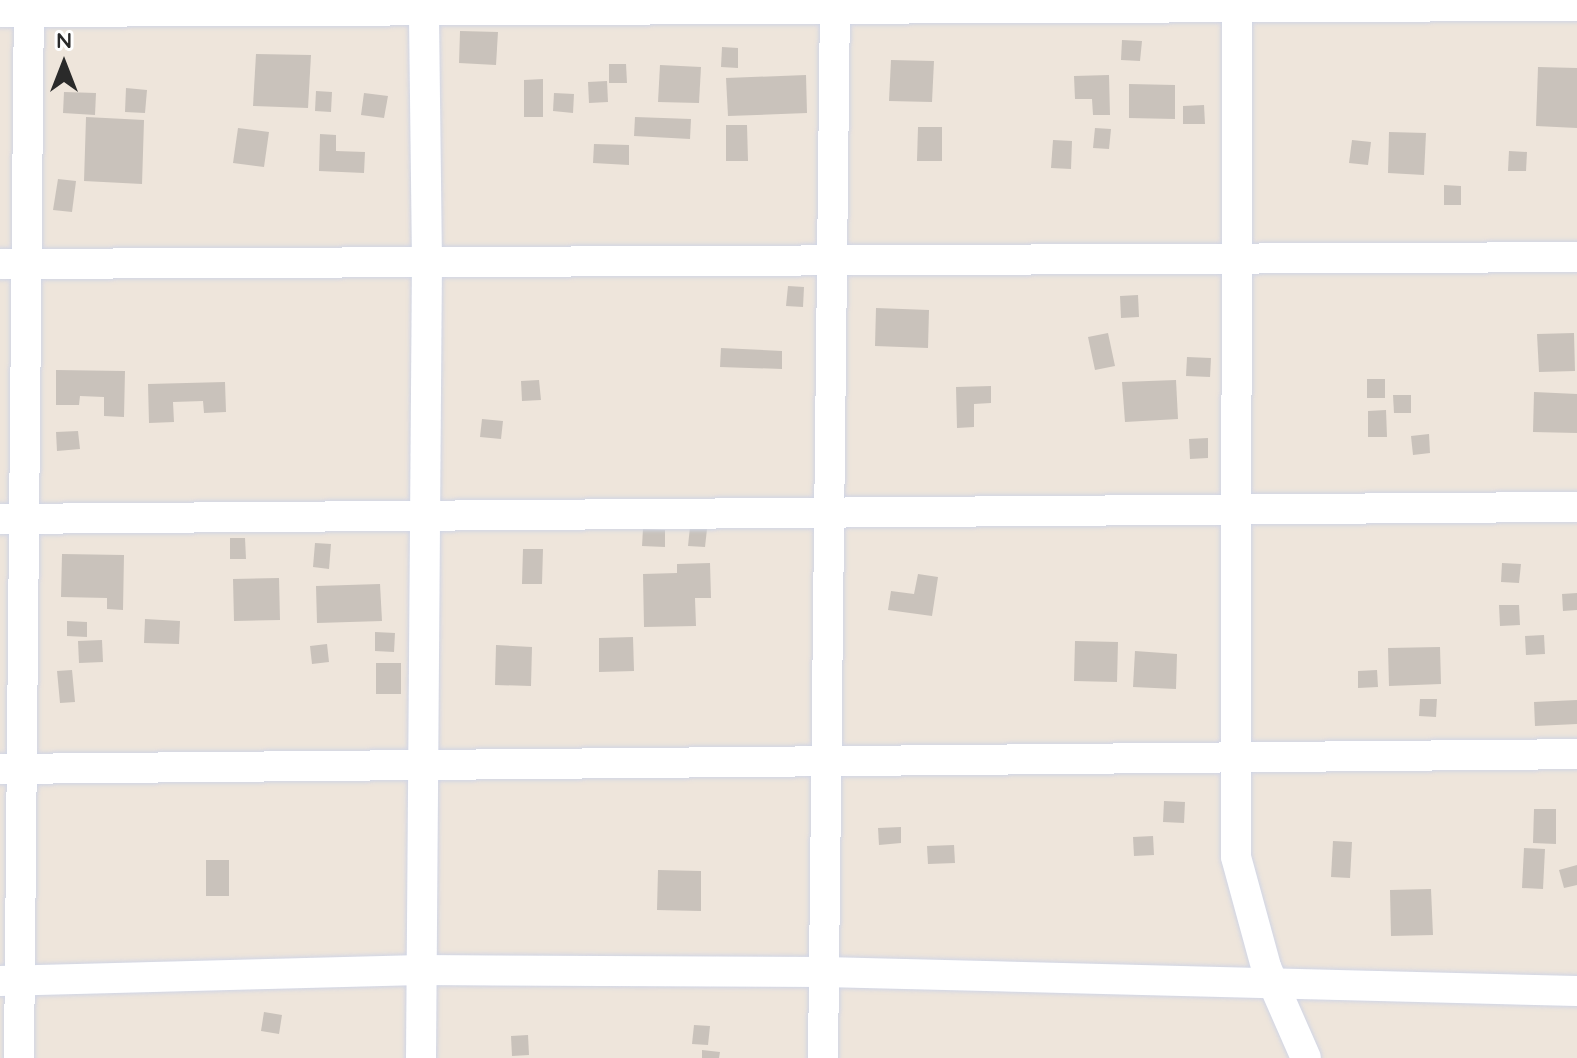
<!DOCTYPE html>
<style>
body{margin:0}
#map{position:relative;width:1577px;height:1058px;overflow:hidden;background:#eee5db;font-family:Quicksand,sans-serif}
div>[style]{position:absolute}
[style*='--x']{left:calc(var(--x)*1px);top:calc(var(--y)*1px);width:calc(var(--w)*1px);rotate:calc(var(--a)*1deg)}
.building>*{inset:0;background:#c9c2bb}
.roads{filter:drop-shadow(0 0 2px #d0d5e5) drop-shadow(0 0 2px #d0d5e5)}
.minor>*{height:30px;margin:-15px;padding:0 15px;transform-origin:15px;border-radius:15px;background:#fff}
span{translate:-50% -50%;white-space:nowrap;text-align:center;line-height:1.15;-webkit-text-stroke:7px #fff;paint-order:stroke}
.north{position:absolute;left:24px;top:24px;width:80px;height:80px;-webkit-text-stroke:6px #fff;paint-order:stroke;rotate:0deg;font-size:22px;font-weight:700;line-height:32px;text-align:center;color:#2a2a2a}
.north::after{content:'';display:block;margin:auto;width:28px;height:36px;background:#2a2a2a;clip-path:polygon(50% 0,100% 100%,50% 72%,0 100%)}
</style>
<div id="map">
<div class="building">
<i style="clip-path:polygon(460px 31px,498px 32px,496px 65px,459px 63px)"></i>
<i style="clip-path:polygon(1122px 40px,1142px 41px,1140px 61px,1121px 60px)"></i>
<i style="clip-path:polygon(722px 47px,738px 48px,738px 68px,721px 67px)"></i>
<i style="clip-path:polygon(256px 54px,311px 55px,308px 108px,253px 106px)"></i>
<i style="clip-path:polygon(891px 60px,934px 61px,932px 102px,889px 101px)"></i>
<i style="clip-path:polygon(609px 64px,626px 64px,627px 83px,609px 83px)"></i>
<i style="clip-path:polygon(660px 65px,701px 67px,699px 103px,658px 102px)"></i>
<i style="clip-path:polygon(1538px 67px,1577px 68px,1577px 128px,1536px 126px)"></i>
<i style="clip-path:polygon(806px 75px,807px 113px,728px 116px,726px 78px)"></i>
<i style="clip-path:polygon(1109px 75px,1110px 115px,1093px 115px,1092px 99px,1075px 99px,1074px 76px)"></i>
<i style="clip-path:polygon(543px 79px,543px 117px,524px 117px,524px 80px)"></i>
<i style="clip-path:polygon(607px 81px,608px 102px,589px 103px,588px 82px)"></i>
<i style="clip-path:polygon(1129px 84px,1175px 85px,1175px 119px,1129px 118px)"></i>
<i style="clip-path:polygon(126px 88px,147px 90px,145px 113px,125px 112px)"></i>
<i style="clip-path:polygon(316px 91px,332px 92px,331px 112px,315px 111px)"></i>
<i style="clip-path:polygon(64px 92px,96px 93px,95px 115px,63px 113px)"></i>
<i style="clip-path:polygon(364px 93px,388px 96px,384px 118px,361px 115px)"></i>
<i style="clip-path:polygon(554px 93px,574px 94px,573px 113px,553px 111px)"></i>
<i style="clip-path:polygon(1204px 105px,1205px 124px,1183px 124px,1183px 106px)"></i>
<i style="clip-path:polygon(86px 117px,144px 120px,142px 184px,84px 181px)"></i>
<i style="clip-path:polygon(635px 117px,691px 119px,690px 139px,634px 136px)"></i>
<i style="clip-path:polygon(726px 125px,747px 125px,748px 161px,726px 161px)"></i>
<i style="clip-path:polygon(918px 127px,942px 127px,942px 161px,917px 161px)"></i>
<i style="clip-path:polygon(238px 128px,269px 132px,264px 167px,233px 163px)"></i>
<i style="clip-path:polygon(1095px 128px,1111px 129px,1109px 149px,1093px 148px)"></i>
<i style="clip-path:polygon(1389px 132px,1426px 133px,1424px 175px,1388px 173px)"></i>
<i style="clip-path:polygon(320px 134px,336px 135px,336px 151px,365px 152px,364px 173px,319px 171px)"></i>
<i style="clip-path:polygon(1053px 140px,1072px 141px,1071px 169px,1051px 168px)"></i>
<i style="clip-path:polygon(1352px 140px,1371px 142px,1368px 165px,1349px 163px)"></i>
<i style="clip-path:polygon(594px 144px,629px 145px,629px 165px,593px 163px)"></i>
<i style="clip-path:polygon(1509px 151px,1527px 152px,1526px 171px,1508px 171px)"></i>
<i style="clip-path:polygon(58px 179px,76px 181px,72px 212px,53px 210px)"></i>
<i style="clip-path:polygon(1444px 185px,1461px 186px,1461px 205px,1444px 205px)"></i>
<i style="clip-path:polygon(788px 286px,804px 287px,803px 307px,786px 306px)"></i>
<i style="clip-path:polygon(1138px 295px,1139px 317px,1121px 318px,1120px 296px)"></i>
<i style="clip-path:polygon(876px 308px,929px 310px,928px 348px,875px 346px)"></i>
<i style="clip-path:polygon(1108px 333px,1115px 366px,1095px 370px,1088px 337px)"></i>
<i style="clip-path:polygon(1574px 333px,1575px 371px,1539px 372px,1537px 334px)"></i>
<i style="clip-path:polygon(721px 348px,782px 351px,782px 369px,720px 367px)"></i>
<i style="clip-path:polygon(1187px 357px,1211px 358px,1210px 377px,1186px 376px)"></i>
<i style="clip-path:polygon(56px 370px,125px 371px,124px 417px,104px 416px,104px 397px,80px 396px,79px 405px,56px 405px)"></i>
<i style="clip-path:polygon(1367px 379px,1385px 379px,1385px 398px,1367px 398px)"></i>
<i style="clip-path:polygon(539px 380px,541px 400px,522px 401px,521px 381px)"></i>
<i style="clip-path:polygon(1176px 380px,1178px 419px,1125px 422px,1122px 382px)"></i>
<i style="clip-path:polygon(225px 382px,226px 412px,204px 413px,203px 401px,173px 402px,174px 422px,149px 423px,148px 384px)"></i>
<i style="clip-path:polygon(991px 386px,991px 403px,974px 404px,974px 427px,957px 428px,956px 387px)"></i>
<i style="clip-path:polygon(1534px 392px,1577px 394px,1577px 433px,1533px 432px)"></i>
<i style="clip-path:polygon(1393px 395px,1411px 395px,1411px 413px,1394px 413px)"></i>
<i style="clip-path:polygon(1386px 410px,1387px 437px,1368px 437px,1368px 411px)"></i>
<i style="clip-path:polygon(482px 419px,503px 421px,501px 439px,480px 437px)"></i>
<i style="clip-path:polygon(78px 431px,80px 449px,57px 451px,56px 432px)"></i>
<i style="clip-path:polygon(1429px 434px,1430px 453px,1413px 455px,1411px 436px)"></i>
<i style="clip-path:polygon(1208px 438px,1208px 458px,1190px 459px,1189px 439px)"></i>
<i style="clip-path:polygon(690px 527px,707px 529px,705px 547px,688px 546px)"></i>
<i style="clip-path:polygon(643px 529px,665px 530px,665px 547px,642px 546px)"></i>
<i style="clip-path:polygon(230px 538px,245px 538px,246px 559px,230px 559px)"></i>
<i style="clip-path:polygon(315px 543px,331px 544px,329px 569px,313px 567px)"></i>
<i style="clip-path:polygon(523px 549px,543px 549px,542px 584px,522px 584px)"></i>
<i style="clip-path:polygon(62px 554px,124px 555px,123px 610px,107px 609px,107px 598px,61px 597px)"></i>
<i style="clip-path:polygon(710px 563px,711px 598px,695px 598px,696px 626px,644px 627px,643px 574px,677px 573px,677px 564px)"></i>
<i style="clip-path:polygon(1502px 563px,1521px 564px,1519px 583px,1501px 582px)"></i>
<i style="clip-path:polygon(918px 574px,938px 577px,932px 616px,888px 610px,891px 591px,914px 594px)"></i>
<i style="clip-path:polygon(279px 578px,280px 620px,234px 621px,233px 579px)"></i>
<i style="clip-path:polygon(380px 584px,382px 621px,317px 623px,316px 586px)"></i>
<i style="clip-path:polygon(1577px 593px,1577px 610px,1563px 611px,1562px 594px)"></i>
<i style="clip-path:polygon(1499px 605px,1519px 605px,1520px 625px,1500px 626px)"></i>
<i style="clip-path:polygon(145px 619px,180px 621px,179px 644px,144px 643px)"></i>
<i style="clip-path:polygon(67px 621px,87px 622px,87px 637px,67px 636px)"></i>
<i style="clip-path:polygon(375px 632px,395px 633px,394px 652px,375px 651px)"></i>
<i style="clip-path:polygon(1544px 635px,1545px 654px,1526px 655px,1525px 636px)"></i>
<i style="clip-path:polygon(633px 637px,634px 671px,599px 672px,599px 638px)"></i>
<i style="clip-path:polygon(102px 640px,103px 662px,79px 663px,78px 641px)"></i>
<i style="clip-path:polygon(1075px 641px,1118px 642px,1117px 682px,1074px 681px)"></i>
<i style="clip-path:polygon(327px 644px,329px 662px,312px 664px,310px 646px)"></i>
<i style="clip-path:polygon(496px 645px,532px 647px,531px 686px,495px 685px)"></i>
<i style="clip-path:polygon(1440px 647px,1441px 684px,1389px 686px,1388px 648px)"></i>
<i style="clip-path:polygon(1135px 651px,1177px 654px,1176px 689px,1133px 687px)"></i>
<i style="clip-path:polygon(376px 663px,401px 663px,401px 694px,376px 694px)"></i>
<i style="clip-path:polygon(72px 670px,75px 702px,60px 703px,57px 671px)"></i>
<i style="clip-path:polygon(1377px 670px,1378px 687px,1358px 688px,1358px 671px)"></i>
<i style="clip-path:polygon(1420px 699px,1437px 699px,1436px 717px,1419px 716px)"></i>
<i style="clip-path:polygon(1577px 700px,1577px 724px,1535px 726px,1534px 702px)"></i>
<i style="clip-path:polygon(1164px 801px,1185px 802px,1184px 823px,1163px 822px)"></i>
<i style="clip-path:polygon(1534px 809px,1556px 809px,1556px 844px,1533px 843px)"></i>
<i style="clip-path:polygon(901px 827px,901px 843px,879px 845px,878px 828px)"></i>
<i style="clip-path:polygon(1153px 836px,1154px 855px,1134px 856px,1133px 837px)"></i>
<i style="clip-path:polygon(1333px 841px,1352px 842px,1350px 878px,1331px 877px)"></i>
<i style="clip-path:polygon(954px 845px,955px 863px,928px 864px,927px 846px)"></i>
<i style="clip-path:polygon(1524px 848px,1545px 849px,1543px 889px,1522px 888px)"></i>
<i style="clip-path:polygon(206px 860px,229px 860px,229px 896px,206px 896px)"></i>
<i style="clip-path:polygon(1577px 865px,1577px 885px,1564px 888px,1559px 870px)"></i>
<i style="clip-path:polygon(658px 870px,701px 871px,701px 911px,657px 910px)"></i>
<i style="clip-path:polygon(1431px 889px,1433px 935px,1391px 936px,1390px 890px)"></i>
<i style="clip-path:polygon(264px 1012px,282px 1015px,279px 1034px,261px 1031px)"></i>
<i style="clip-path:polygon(694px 1025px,710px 1026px,708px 1045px,692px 1044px)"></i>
<i style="clip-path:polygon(528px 1035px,529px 1055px,512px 1056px,511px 1036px)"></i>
<i style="clip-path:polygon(702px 1050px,720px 1052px,719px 1058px,702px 1058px)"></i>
</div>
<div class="roads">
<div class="minor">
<i style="--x:1237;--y:0;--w:857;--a:90.07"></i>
<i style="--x:1236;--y:857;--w:114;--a:74.7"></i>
<i style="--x:1266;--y:967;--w:99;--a:66.3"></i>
<i style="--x:0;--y:12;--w:1577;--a:-0.22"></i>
<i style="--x:0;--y:264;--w:1577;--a:-0.25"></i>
<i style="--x:0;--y:519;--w:1577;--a:-0.44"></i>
<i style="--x:0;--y:769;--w:1577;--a:-0.54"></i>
<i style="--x:0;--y:981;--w:421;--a:-1.5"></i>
<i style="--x:421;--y:970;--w:403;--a:0.3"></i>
<i style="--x:824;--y:972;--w:753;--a:1.45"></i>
<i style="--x:19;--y:1058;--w:1058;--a:-89.46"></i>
<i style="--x:421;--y:1058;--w:796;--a:-89.57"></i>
<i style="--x:427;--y:262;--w:262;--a:-90.7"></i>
<i style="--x:823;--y:1058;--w:1058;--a:-89.35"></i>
</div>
</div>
<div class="north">N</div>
</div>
